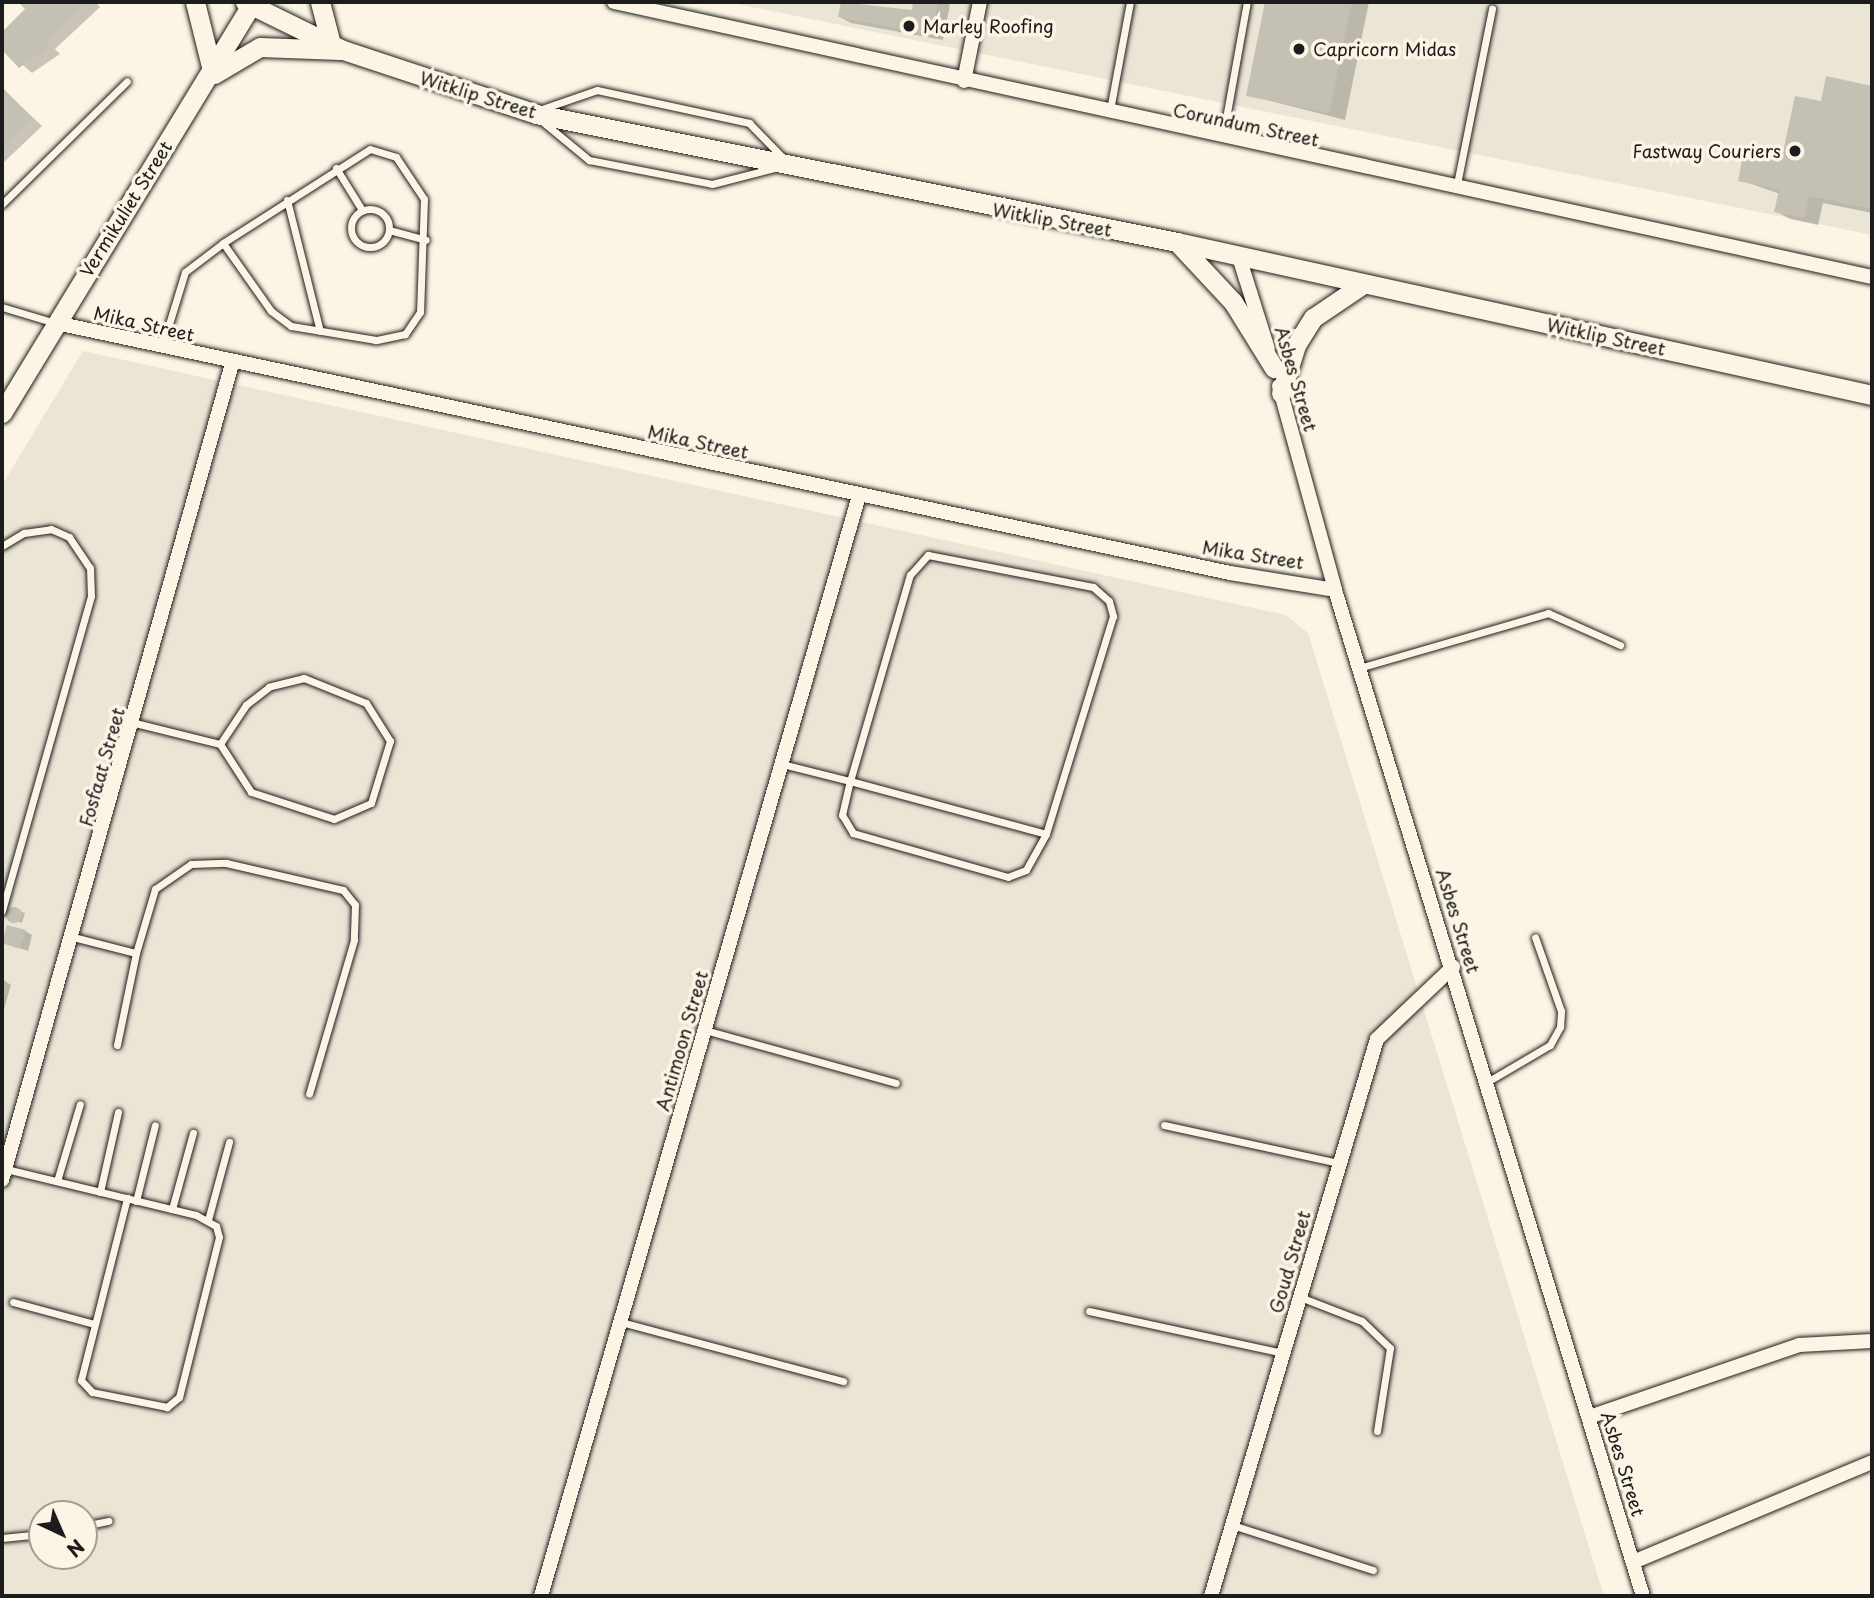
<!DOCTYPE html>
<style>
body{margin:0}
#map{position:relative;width:1874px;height:1598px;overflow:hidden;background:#fcf5e5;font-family:"Playpen Sans",sans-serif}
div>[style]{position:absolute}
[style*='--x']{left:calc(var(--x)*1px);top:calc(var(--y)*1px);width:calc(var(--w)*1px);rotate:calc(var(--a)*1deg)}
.built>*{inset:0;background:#ebe5d6}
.shadow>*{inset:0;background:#0003}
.building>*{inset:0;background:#c4c0b3}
.round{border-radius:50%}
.roads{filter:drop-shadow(0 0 2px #1c1c1c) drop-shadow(0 0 2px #1c1c1c)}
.lane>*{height:7px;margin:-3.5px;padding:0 3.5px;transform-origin:3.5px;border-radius:3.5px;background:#fcf5e5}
.lane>.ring{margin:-3.5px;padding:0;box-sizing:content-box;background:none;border:7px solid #fcf5e5;border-radius:50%}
.street>*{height:14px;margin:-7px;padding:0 7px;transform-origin:7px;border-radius:7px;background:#fcf5e5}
.secondary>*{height:19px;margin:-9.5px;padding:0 9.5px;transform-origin:9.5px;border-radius:9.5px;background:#fcf5e5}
.dots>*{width:19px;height:19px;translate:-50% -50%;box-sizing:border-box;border:4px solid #fcf5e5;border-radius:50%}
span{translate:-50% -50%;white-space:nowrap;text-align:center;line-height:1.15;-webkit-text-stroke:7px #fcf5e5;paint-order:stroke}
.poi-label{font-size:18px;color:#1c1c1c}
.left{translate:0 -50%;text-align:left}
.right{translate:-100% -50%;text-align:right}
.street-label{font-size:18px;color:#1c1c1c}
.frame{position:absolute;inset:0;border:4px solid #1c1c1c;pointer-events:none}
.north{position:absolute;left:28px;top:1500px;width:70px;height:70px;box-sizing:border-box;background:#fcf5e5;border:2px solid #a29e95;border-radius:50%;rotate:136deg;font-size:19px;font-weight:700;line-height:28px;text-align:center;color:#1c1c1c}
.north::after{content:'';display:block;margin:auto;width:24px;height:32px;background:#1c1c1c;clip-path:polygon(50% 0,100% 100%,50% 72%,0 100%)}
</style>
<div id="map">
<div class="built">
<i style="clip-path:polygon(727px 2px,1872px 2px,1872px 235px)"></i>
<i style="clip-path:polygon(evenodd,83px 351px,1286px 615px,1308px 633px,1604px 1596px,2px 1596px,2px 485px,83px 351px,42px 1514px,84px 1514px,84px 1556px,42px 1556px,42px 1514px)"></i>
</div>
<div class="shadow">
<i style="clip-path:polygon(21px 2px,95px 2px,100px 7px,55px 49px,60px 54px,32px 73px,2px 47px,2px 34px,28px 9px)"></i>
<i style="clip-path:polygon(843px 2px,913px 13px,915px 2px,945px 2px,950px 5px,943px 40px,851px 23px,840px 17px)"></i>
<i style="clip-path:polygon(1267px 2px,1369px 2px,1345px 120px,1248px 95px)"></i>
<i style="clip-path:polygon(1828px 78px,1872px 89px,1872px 213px,1823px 203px,1818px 225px,1790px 219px,1776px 211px,1780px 194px,1740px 180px,1783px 159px,1822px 103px)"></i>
<i style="clip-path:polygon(2px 88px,42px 126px,2px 164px)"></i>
<i style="clip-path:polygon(11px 908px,25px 913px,22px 923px,4px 917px)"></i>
<i style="clip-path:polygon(25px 931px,32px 935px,28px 951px,3px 942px)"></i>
<i style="clip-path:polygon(2px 979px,11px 985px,2px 1016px)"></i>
</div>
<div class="building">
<i style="clip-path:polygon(18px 2px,87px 2px,45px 42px,50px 47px,19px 68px,2px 50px,2px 32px,25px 9px)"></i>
<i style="clip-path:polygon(841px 2px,912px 10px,913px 2px,938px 2px,932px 35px,838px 17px)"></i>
<i style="clip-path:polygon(1265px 2px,1352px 2px,1329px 113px,1246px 96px)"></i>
<i style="clip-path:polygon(1826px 76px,1872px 86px,1872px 209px,1809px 196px,1804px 218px,1774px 212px,1779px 190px,1738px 181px,1744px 149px,1782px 157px,1795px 96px,1821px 101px)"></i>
<i style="clip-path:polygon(2px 87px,32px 118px,2px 147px)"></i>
<i class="round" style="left:6px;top:907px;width:16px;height:16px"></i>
<i style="clip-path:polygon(7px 925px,26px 930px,20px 949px,2px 943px)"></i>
</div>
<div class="roads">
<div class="lane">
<i style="--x:539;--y:110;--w:61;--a:-19"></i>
<i style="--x:597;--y:90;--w:156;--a:12.2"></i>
<i style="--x:749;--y:123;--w:52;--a:45.8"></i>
<i style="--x:1110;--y:110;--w:110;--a:-79.5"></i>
<i style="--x:543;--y:122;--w:60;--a:39.6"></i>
<i style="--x:589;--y:160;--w:125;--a:11"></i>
<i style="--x:712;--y:184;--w:68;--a:-14.4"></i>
<i style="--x:1223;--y:135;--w:135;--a:-79.8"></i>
<i style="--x:370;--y:149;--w:27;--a:17"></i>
<i style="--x:396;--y:157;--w:50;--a:56.3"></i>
<i style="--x:424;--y:199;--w:113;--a:92"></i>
<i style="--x:420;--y:312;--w:27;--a:124"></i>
<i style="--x:405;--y:334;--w:30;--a:168"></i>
<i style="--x:376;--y:340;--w:86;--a:-170.6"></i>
<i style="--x:291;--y:326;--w:25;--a:-143"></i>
<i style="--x:271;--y:311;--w:83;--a:-125.2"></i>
<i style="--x:223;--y:243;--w:174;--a:-32.6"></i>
<i style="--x:336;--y:168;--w:49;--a:58.2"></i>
<i style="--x:1456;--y:189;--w:184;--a:-78.7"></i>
<i style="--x:287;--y:200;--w:135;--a:75.9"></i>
<i style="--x:2;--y:204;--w:175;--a:-44.5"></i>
<i class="ring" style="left:351px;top:209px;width:31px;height:31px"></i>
<i style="--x:389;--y:230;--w:38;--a:15"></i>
<i style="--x:2;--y:307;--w:55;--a:16.8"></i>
<i style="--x:162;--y:347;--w:78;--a:-73"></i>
<i style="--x:185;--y:272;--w:48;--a:-37.3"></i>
<i style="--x:2;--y:546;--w:26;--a:-31"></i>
<i style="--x:24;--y:533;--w:27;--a:-8"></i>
<i style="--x:51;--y:529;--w:20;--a:24"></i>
<i style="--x:69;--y:537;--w:37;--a:56"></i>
<i style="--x:90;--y:568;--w:28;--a:88"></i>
<i style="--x:91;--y:596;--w:327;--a:105.8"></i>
<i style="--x:1359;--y:668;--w:197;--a:-16.2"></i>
<i style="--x:1548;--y:613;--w:79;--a:24"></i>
<i style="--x:135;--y:723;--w:88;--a:13.9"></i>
<i style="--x:220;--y:744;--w:57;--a:57.1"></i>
<i style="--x:251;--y:792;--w:87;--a:18"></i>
<i style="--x:334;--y:819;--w:40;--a:-23.4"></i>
<i style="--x:371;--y:803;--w:65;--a:-73"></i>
<i style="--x:390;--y:741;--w:45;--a:-122.3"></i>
<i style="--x:366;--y:703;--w:67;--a:-158"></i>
<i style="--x:304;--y:678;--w:36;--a:166"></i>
<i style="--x:269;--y:687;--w:29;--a:142"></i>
<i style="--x:246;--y:705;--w:47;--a:123.7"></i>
<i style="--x:782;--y:764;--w:70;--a:14"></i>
<i style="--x:850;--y:781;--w:215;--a:-73.8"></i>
<i style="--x:910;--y:575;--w:27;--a:-48"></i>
<i style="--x:928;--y:555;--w:168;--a:11"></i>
<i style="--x:1093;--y:587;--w:21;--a:41"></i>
<i style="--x:1109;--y:601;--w:16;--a:75"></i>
<i style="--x:1113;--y:616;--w:228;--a:107.1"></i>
<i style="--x:1046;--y:834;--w:41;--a:119.1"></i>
<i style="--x:1026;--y:870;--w:19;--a:159"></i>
<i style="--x:1008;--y:877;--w:161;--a:-164.2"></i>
<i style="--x:853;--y:833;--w:21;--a:-121"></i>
<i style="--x:842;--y:815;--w:35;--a:-77"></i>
<i style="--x:850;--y:781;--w:203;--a:15.1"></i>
<i style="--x:73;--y:937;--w:65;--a:14.3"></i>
<i style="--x:136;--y:953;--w:94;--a:101.7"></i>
<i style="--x:136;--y:953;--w:67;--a:-73.5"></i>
<i style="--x:155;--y:889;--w:44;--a:-34.8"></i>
<i style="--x:191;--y:864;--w:35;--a:-2"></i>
<i style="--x:226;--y:863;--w:120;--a:13"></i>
<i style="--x:343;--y:890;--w:19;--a:51"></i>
<i style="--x:355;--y:905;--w:35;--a:92"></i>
<i style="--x:354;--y:940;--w:160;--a:106.3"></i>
<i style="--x:705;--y:1030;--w:198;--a:15.5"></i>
<i style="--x:1487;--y:1082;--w:73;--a:-30.4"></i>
<i style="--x:1550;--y:1045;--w:21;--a:-61"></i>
<i style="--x:1560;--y:1027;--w:16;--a:-86"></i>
<i style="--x:1561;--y:1011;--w:78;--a:-109.4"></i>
<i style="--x:1164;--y:1125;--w:179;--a:12.3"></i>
<i style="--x:6;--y:1169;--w:195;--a:13.6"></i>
<i style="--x:196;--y:1215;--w:23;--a:29"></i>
<i style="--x:216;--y:1226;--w:11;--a:75"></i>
<i style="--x:219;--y:1237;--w:165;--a:104"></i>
<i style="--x:179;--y:1397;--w:16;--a:140"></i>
<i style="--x:167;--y:1407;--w:76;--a:-168.7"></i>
<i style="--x:92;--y:1392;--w:16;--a:-133"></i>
<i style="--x:81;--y:1380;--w:188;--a:-75.8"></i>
<i style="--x:57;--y:1181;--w:80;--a:-73.4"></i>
<i style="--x:100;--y:1192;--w:82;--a:-77.3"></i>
<i style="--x:136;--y:1201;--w:78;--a:-76"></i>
<i style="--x:172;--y:1209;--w:79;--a:-74.6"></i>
<i style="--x:208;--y:1220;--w:81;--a:-74.9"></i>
<i style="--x:1300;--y:1297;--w:66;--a:21.2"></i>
<i style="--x:1362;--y:1321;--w:39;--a:44"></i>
<i style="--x:1390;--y:1348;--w:84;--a:98.9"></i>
<i style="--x:13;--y:1302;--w:84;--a:15.2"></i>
<i style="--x:1089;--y:1311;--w:198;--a:12.2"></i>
<i style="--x:621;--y:1322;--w:230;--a:14.9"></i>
<i style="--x:1232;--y:1525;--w:148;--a:17.7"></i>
<i style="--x:84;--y:1526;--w:25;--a:-12"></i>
<i style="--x:2;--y:1538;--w:40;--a:-5.7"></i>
</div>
<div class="street">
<i style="--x:614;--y:2;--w:1288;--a:12.33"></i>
<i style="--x:964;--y:81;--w:81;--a:-78.6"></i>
<i style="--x:1239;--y:257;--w:96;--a:72.5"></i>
<i style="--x:56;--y:323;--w:1200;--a:12.02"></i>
<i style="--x:1230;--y:573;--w:106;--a:9.2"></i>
<i style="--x:1279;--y:386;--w:212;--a:74.6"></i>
<i style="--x:1335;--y:590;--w:1052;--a:72.98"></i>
<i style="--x:2;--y:1180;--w:848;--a:-74.26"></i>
<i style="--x:1589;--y:1417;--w:222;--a:-18.9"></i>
<i style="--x:1799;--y:1345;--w:73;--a:-3.1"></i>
<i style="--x:1633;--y:1562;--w:259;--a:-22.7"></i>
<i style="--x:541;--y:1596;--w:1145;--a:-73.88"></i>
<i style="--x:1211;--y:1596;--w:581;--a:-73.4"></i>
<i style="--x:1377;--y:1039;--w:105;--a:-43.5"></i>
</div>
<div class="secondary">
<i style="--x:195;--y:2;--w:70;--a:76"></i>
<i style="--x:245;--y:2;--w:109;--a:26.1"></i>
<i style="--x:343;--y:50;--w:203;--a:18.3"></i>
<i style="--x:536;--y:114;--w:654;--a:11.29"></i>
<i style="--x:1177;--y:242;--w:712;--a:12.42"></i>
<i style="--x:320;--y:2;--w:43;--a:75.3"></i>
<i style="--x:214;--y:74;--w:53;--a:-30.4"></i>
<i style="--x:260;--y:47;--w:80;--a:2.1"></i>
<i style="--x:1177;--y:242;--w:82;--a:47"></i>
<i style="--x:1233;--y:302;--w:78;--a:58.2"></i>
<i style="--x:1281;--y:393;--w:50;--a:-72.6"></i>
<i style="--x:1296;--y:345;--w:32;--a:-58"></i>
<i style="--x:1313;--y:318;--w:60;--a:-34.2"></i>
<i style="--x:2;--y:413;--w:482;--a:-58.6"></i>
</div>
</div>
<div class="dots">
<i style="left:909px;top:26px;background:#1c1c1c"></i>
<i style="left:1299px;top:49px;background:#1c1c1c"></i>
<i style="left:1795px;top:151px;background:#1c1c1c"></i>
</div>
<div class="poi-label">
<span class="left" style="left:923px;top:26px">Marley Roofing</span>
<span class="left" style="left:1313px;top:49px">Capricorn Midas</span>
<span class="right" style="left:1781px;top:151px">Fastway Couriers</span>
</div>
<div class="street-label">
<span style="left:478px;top:95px;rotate:17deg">Witklip Street</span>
<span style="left:1246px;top:125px;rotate:12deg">Corundum Street</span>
<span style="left:126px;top:209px;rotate:-58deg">Vermikuliet Street</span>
<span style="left:1052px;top:220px;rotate:10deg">Witklip Street</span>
<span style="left:144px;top:324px;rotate:13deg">Mika Street</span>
<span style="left:1606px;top:337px;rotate:12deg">Witklip Street</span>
<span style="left:1296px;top:379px;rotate:74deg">Asbes Street</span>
<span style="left:698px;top:442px;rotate:12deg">Mika Street</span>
<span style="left:1253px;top:555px;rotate:9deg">Mika Street</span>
<span style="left:102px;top:767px;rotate:-74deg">Fosfaat Street</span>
<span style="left:1458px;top:921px;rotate:73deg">Asbes Street</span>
<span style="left:682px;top:1041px;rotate:-74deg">Antimoon Street</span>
<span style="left:1290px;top:1262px;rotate:-74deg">Goud Street</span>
<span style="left:1623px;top:1464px;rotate:73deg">Asbes Street</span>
</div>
<div class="frame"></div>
<div class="north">N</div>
</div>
